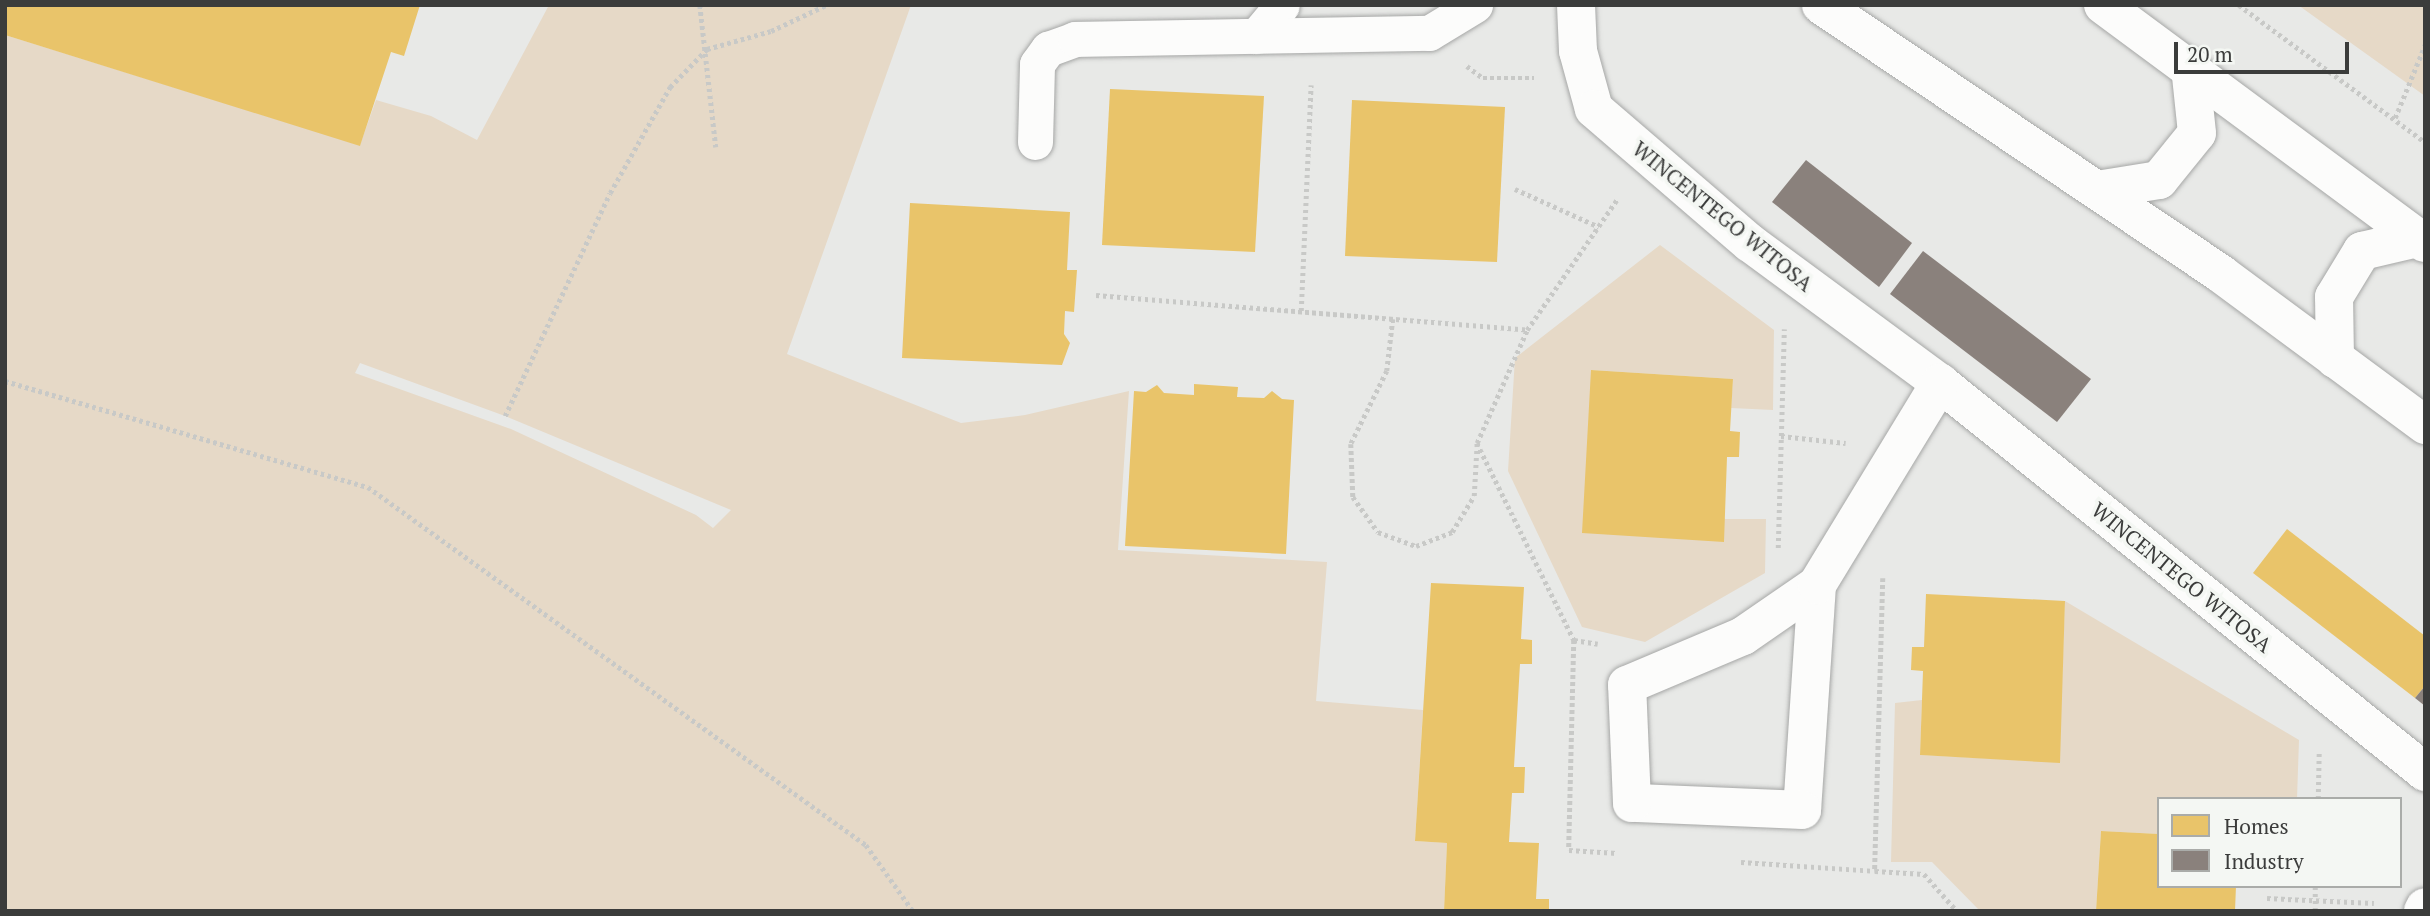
<!DOCTYPE html>
<style>
body{margin:0}
#map{position:relative;width:2430px;height:916px;overflow:hidden;background:#e8e9e7;font-family:"PT Serif",serif}
div>[style]{position:absolute}
[style*='--x']{left:calc(var(--x)*1px);top:calc(var(--y)*1px);width:calc(var(--w)*1px);rotate:calc(var(--a)*1deg)}
.green>*{inset:0;background:#e6d9c7}
.homes>*{inset:0;background:#e9c46a}
.industry>*{inset:0;background:#8a817c}
.path>*{height:4.5px;margin-top:-2.25px;transform-origin:0;background:repeating-linear-gradient(90deg,#c8c9c7 0 3.5px,transparent 0 7px)}
.roads{filter:drop-shadow(0 0 2px #a6a7a6) drop-shadow(0 0 2px #a6a7a6)}
.lane>*{height:35px;margin:-17.5px;padding:0 17.5px;transform-origin:17.5px;border-radius:17.5px;background:#fcfcfb}
.street>*{height:38px;margin:-19px;padding:0 19px;transform-origin:19px;border-radius:19px;background:#fcfcfb}
.secondary>*{height:38px;margin:-19px;padding:0 19px;transform-origin:19px;border-radius:19px;background:#fcfcfb}
span{translate:-50% -50%;white-space:nowrap;text-align:center;line-height:1.15;-webkit-text-stroke:7px #f4f7f3;paint-order:stroke}
.street-label{font-size:21px;color:#3b3c3b}
.frame{position:absolute;inset:0;border:7px solid #3b3c3b;pointer-events:none}
.legend{position:absolute;left:2157px;top:797px;width:245px;height:91px;box-sizing:border-box;background:#f4f7f3;border:2px solid #aaaca9;margin:0;padding:9px 12px;list-style:none;font-size:21px;color:#3b3c3b}
.legend li{display:flex;align-items:center;gap:14px;height:35px}
.legend b{width:35px;border:2px solid #aaaca9}
.scale{position:absolute;left:2174px;top:42px;width:175px;height:32px;box-sizing:border-box;border:4px solid #3b3c3b;border-top:0;padding-left:9px;font-size:21px;line-height:24px;white-space:nowrap;color:#3b3c3b;-webkit-text-stroke:5px #f4f7f3;paint-order:stroke}
</style>
<div id="map">
<div class="green">
<i style="clip-path:polygon(evenodd,549px 5px,911px 5px,787px 354px,961px 423px,1025px 415px,1129px 391px,1118px 550px,1327px 562px,1316px 701px,1423px 710px,1415px 841px,1447px 843px,1444px 911px,5px 911px,5px 35px,360px 145px,376px 100px,431px 116px,477px 140px,549px 5px,360px 363px,505px 416px,731px 510px,713px 528px,696px 515px,511px 429px,355px 373px,360px 363px)"></i>
<i style="clip-path:polygon(2298px 5px,2425px 5px,2425px 96px)"></i>
<i style="clip-path:polygon(1660px 245px,1774px 330px,1773px 410px,1731px 408px,1733px 379px,1592px 370px,1725px 519px,1766px 519px,1765px 573px,1645px 642px,1582px 627px,1508px 471px,1515px 358px)"></i>
<i style="clip-path:polygon(2065px 601px,2299px 740px,2297px 799px,2159px 799px,2159px 834px,2101px 831px,2096px 911px,1980px 911px,1932px 862px,1891px 862px,1895px 703px,1922px 700px,1920px 755px,2059px 762px)"></i>
</div>
<div class="homes">
<i style="clip-path:polygon(5px 5px,420px 5px,404px 56px,391px 52px,360px 146px,5px 35px)"></i>
<i style="clip-path:polygon(1110px 89px,1264px 96px,1255px 252px,1102px 245px)"></i>
<i style="clip-path:polygon(1352px 100px,1505px 107px,1497px 262px,1345px 256px)"></i>
<i style="clip-path:polygon(910px 203px,1070px 212px,1067px 270px,1077px 270px,1074px 312px,1065px 311px,1064px 334px,1070px 343px,1062px 365px,902px 358px)"></i>
<i style="clip-path:polygon(1591px 370px,1733px 379px,1730px 431px,1740px 432px,1739px 457px,1727px 457px,1724px 542px,1582px 533px)"></i>
<i style="clip-path:polygon(1194px 384px,1238px 387px,1237px 397px,1264px 398px,1272px 391px,1282px 399px,1294px 400px,1286px 554px,1125px 546px,1134px 391px,1146px 392px,1157px 385px,1164px 393px,1194px 395px)"></i>
<i style="clip-path:polygon(2287px 529px,2425px 636px,2425px 686px,2415px 698px,2253px 573px)"></i>
<i style="clip-path:polygon(1431px 583px,1524px 587px,1521px 639px,1532px 640px,1532px 664px,1520px 664px,1514px 767px,1525px 767px,1524px 793px,1512px 793px,1509px 842px,1539px 843px,1536px 899px,1549px 899px,1549px 911px,1444px 911px,1447px 843px,1415px 841px)"></i>
<i style="clip-path:polygon(1926px 594px,2065px 601px,2060px 763px,1920px 755px,1923px 671px,1911px 670px,1912px 647px,1924px 647px)"></i>
<i style="clip-path:polygon(2101px 831px,2159px 834px,2159px 886px,2236px 886px,2235px 911px,2096px 911px)"></i>
</div>
<div class="industry">
<i style="clip-path:polygon(1806px 160px,1912px 243px,1879px 287px,1772px 202px)"></i>
<i style="clip-path:polygon(1923px 251px,2091px 379px,2057px 422px,1890px 294px)"></i>
<i style="clip-path:polygon(2425px 686px,2425px 706px,2415px 698px)"></i>
</div>
<div class="path">
<i style="--x:700;--y:5;--w:143;--a:83.6"></i>
<i style="--x:2239;--y:5;--w:231;--a:36.4"></i>
<i style="--x:1467;--y:66;--w:20;--a:37"></i>
<i style="--x:1483;--y:78;--w:51;--a:0"></i>
<i style="--x:2395;--y:118;--w:79;--a:-67.7"></i>
<i style="--x:1515;--y:189;--w:92;--a:24.3"></i>
<i style="--x:1096;--y:295;--w:432;--a:4.6"></i>
<i style="--x:1527;--y:330;--w:160;--a:-55.4"></i>
<i style="--x:1301;--y:311;--w:226;--a:-87.5"></i>
<i style="--x:1393;--y:319;--w:52;--a:96.6"></i>
<i style="--x:1387;--y:371;--w:81;--a:116.3"></i>
<i style="--x:1351;--y:444;--w:53;--a:87.8"></i>
<i style="--x:1353;--y:497;--w:43;--a:54.5"></i>
<i style="--x:1378;--y:532;--w:40;--a:20.2"></i>
<i style="--x:1416;--y:546;--w:39;--a:-21"></i>
<i style="--x:1452;--y:532;--w:42;--a:-58.6"></i>
<i style="--x:1474;--y:496;--w:53;--a:-86.8"></i>
<i style="--x:1477;--y:443;--w:220;--a:63.8"></i>
<i style="--x:1574;--y:640;--w:24;--a:9"></i>
<i style="--x:5;--y:381;--w:378;--a:16.3"></i>
<i style="--x:368;--y:487;--w:613;--a:35.71"></i>
<i style="--x:866;--y:845;--w:81;--a:54.5"></i>
<i style="--x:505;--y:416;--w:246;--a:-64.8"></i>
<i style="--x:610;--y:193;--w:122;--a:-60.5"></i>
<i style="--x:670;--y:87;--w:53;--a:-45.8"></i>
<i style="--x:707;--y:49;--w:66;--a:-15.7"></i>
<i style="--x:771;--y:31;--w:61;--a:-25.3"></i>
<i style="--x:1781;--y:436;--w:65;--a:6.1"></i>
<i style="--x:1477;--y:443;--w:124;--a:-66.1"></i>
<i style="--x:1778;--y:548;--w:219;--a:-88.4"></i>
<i style="--x:1883;--y:578;--w:293;--a:91.6"></i>
<i style="--x:1875;--y:871;--w:49;--a:3.5"></i>
<i style="--x:1924;--y:874;--w:50;--a:48.3"></i>
<i style="--x:1574;--y:640;--w:210;--a:91.4"></i>
<i style="--x:1569;--y:850;--w:48;--a:3.6"></i>
<i style="--x:2318;--y:799;--w:48;--a:-88.8"></i>
<i style="--x:1741;--y:862;--w:134;--a:3.8"></i>
<i style="--x:2267;--y:898;--w:107;--a:2.7"></i>
<i style="--x:2315;--y:911;--w:25;--a:-90"></i>
</div>
<div class="roads">
<div class="lane">
<i style="--x:1256;--y:36;--w:40;--a:-50"></i>
<i style="--x:1035;--y:142;--w:78;--a:-88.5"></i>
<i style="--x:1037;--y:64;--w:19;--a:-54"></i>
<i style="--x:1048;--y:49;--w:29;--a:-20"></i>
<i style="--x:1075;--y:39;--w:354;--a:-1"></i>
<i style="--x:1429;--y:33;--w:54;--a:-31.3"></i>
</div>
<div class="street">
<i style="--x:1576;--y:5;--w:46;--a:87.5"></i>
<i style="--x:1578;--y:51;--w:60;--a:74.6"></i>
<i style="--x:1594;--y:109;--w:206;--a:40.7"></i>
<i style="--x:1750;--y:243;--w:236;--a:36.4"></i>
<i style="--x:1940;--y:383;--w:622;--a:38.73"></i>
<i style="--x:1817;--y:585;--w:225;--a:93.8"></i>
<i style="--x:1802;--y:810;--w:170;--a:-177.6"></i>
<i style="--x:1632;--y:803;--w:118;--a:-92.4"></i>
<i style="--x:1627;--y:685;--w:126;--a:-22.9"></i>
<i style="--x:1743;--y:636;--w:90;--a:-34.6"></i>
<i style="--x:1817;--y:585;--w:237;--a:-58.7"></i>
<i style="--x:2423;--y:911;--w:4;--a:-63"></i>
</div>
<div class="secondary">
<i style="--x:1821;--y:5;--w:482;--a:33.9"></i>
<i style="--x:2221;--y:274;--w:254;--a:36.5"></i>
<i style="--x:2103;--y:5;--w:400;--a:36.5"></i>
<i style="--x:2097;--y:190;--w:63;--a:-9.2"></i>
<i style="--x:2159;--y:180;--w:60;--a:-51"></i>
<i style="--x:2197;--y:133;--w:67;--a:-96"></i>
<i style="--x:2335;--y:359;--w:62;--a:-90.9"></i>
<i style="--x:2334;--y:297;--w:54;--a:-58.7"></i>
<i style="--x:2362;--y:251;--w:57;--a:-13.1"></i>
</div>
</div>
<div class="street-label">
<span style="left:1723px;top:216px;rotate:39deg">WINCENTEGO WITOSA</span>
<span style="left:2182px;top:577px;rotate:39deg">WINCENTEGO WITOSA</span>
</div>
<div class="frame"></div>
<ul class="legend">
<li><b style="height:19px;background:#e9c46a"></b>Homes</li>
<li><b style="height:19px;background:#8a817c"></b>Industry</li>
</ul>
<div class="scale">20 m</div>
</div>
